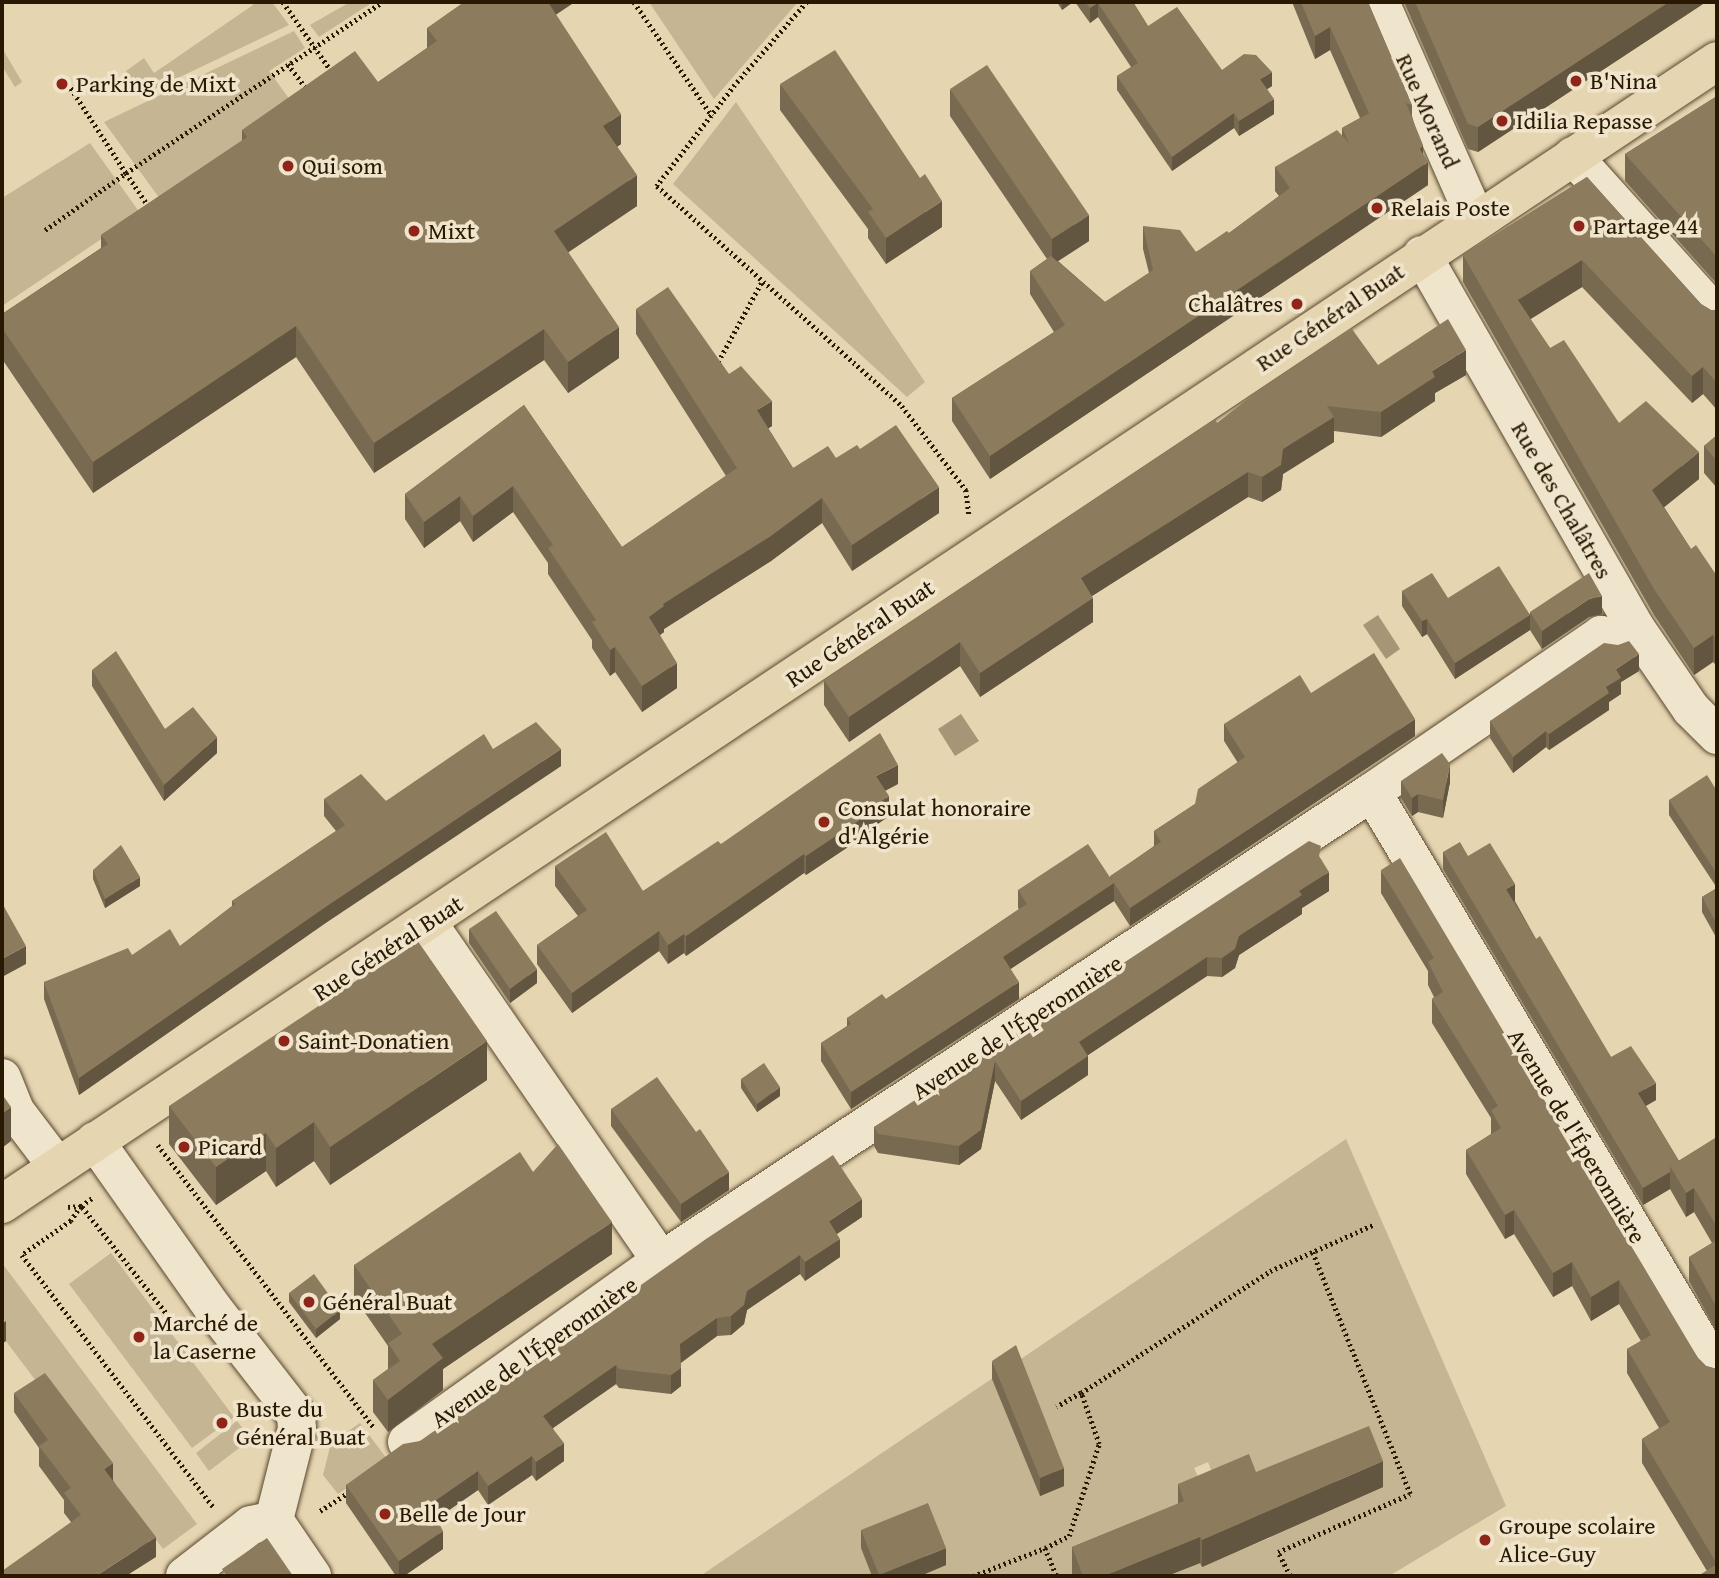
<!DOCTYPE html>
<meta charset="utf-8">
<style>
body{margin:0}
#map{position:relative;width:1719px;height:1578px;overflow:hidden;background:#e6d5b1;font-family:"Gentium Book Plus",serif}
div>[style]{position:absolute}
[style*='--x']{left:calc(var(--x)*1px);top:calc(var(--y)*1px);width:calc(var(--w)*1px);rotate:calc(var(--a)*1deg)}
.green>*{inset:0;background:#c6b593}
.water>*{inset:0;background:#a69576}
.path>*{height:4.5px;margin-top:-2.25px;transform-origin:0;background:repeating-linear-gradient(90deg,#2a1902 0 2px,transparent 0 5.5px)}
.roads{filter:drop-shadow(0 0 2px #59482e) drop-shadow(0 0 2px #59482e)}
.minor>*{height:38px;margin:-19px;padding:0 19px;transform-origin:19px;border-radius:19px;background:#efe4cc}
.major>*{height:38px;margin:-19px;padding:0 19px;transform-origin:19px;border-radius:19px;background:#e6d5b1}
.wall>*{inset:0;background:#786a50}
.shaded-wall>*{inset:0;background:#625641}
.building>*{inset:0;background:#8c7b5d}
.dots>*{width:19px;height:19px;translate:-50% -50%;box-sizing:border-box;border:4px solid #efe4cc;border-radius:50%}
span{translate:-50% -50%;white-space:nowrap;text-align:center;line-height:1.15;-webkit-text-stroke:7px #efe4cc;paint-order:stroke}
.poi-label{font-size:24px;color:#2a1902}
.left{translate:0 -50%;text-align:left}
.right{translate:-100% -50%;text-align:right}
.street-label{font-size:24px;color:#2a1902}
.frame{position:absolute;inset:0;border:4px solid #2a1902;pointer-events:none}
</style>
<div id="map">
<div class="green">
<i style="clip-path:polygon(251px 2px,272px 2px,289px 25px,142px 95px,126px 71px,144px 58px,154px 73px,253px 5px)"></i>
<i style="clip-path:polygon(350px 2px,373px 2px,319px 37px,310px 25px)"></i>
<i style="clip-path:polygon(649px 2px,798px 2px,714px 99px)"></i>
<i style="clip-path:polygon(294px 31px,305px 48px,269px 71px,293px 104px,160px 199px,104px 122px)"></i>
<i style="clip-path:polygon(2px 48px,22px 82px,15px 87px,2px 66px)"></i>
<i style="clip-path:polygon(736px 102px,925px 382px,907px 397px,673px 184px)"></i>
<i style="clip-path:polygon(90px 143px,140px 213px,2px 306px,2px 198px)"></i>
<i style="clip-path:polygon(1346px 1139px,1506px 1506px,1389px 1576px,1167px 1576px,1200px 1563px,1202px 1566px,1272px 1537px,1215px 1480px,1208px 1462px,1194px 1468px,1208px 1498px,1075px 1576px,700px 1576px)"></i>
<i style="clip-path:polygon(111px 1253px,234px 1417px,192px 1448px,69px 1284px)"></i>
<i style="clip-path:polygon(2px 1263px,197px 1524px,163px 1549px,2px 1336px)"></i>
<i style="clip-path:polygon(237px 1421px,251px 1439px,209px 1471px,196px 1453px)"></i>
<i style="clip-path:polygon(360px 1423px,388px 1460px,338px 1494px,323px 1475px,331px 1443px)"></i>
</div>
<div class="water">
<i style="clip-path:polygon(1378px 615px,1400px 649px,1386px 659px,1363px 625px)"></i>
<i style="clip-path:polygon(961px 714px,979px 741px,955px 756px,938px 729px)"></i>
</div>
<div class="path">
<i style="--x:283;--y:2;--w:85;--a:55"></i>
<i style="--x:634;--y:2;--w:138;--a:55.6"></i>
<i style="--x:807;--y:2;--w:110;--a:130.9"></i>
<i style="--x:735;--y:85;--w:128;--a:127.7"></i>
<i style="--x:657;--y:186;--w:329;--a:41.9"></i>
<i style="--x:902;--y:406;--w:106;--a:52.7"></i>
<i style="--x:966;--y:490;--w:26;--a:83"></i>
<i style="--x:288;--y:64;--w:34;--a:53"></i>
<i style="--x:65;--y:79;--w:112;--a:57"></i>
<i style="--x:126;--y:173;--w:308;--a:-33.7"></i>
<i style="--x:45;--y:230;--w:99;--a:-35.1"></i>
<i style="--x:126;--y:173;--w:42;--a:55.6"></i>
<i style="--x:718;--y:362;--w:90;--a:-61.4"></i>
<i style="--x:158;--y:1145;--w:356;--a:52.6"></i>
<i style="--x:68;--y:1207;--w:13;--a:-4"></i>
<i style="--x:81;--y:1206;--w:14;--a:-36"></i>
<i style="--x:172;--y:1321;--w:147;--a:-128.4"></i>
<i style="--x:81;--y:1206;--w:18;--a:124"></i>
<i style="--x:71;--y:1221;--w:60;--a:145.2"></i>
<i style="--x:22;--y:1255;--w:316;--a:52.8"></i>
<i style="--x:1081;--y:1393;--w:225;--a:-32.8"></i>
<i style="--x:1270;--y:1271;--w:113;--a:-24.1"></i>
<i style="--x:320;--y:1511;--w:37;--a:-33"></i>
<i style="--x:1045;--y:1548;--w:30;--a:67"></i>
<i style="--x:973;--y:1576;--w:77;--a:-21.3"></i>
<i style="--x:1045;--y:1548;--w:27;--a:-27"></i>
<i style="--x:1069;--y:1536;--w:97;--a:-71.9"></i>
<i style="--x:1099;--y:1444;--w:54;--a:-109.4"></i>
<i style="--x:1081;--y:1393;--w:28;--a:150"></i>
<i style="--x:1290;--y:1576;--w:27;--a:-117"></i>
<i style="--x:1278;--y:1552;--w:144;--a:-23.7"></i>
<i style="--x:1410;--y:1494;--w:261;--a:-112"></i>
</div>
<div class="roads">
<div class="minor">
<i style="--x:1380;--y:2;--w:238;--a:66.2"></i>
<i style="--x:1573;--y:156;--w:215;--a:48"></i>
<i style="--x:1422;--y:255;--w:429;--a:60.2"></i>
<i style="--x:1635;--y:627;--w:99;--a:55.7"></i>
<i style="--x:1691;--y:709;--w:37;--a:45"></i>
<i style="--x:1372;--y:792;--w:674;--a:59.21"></i>
<i style="--x:428;--y:923;--w:411;--a:55.4"></i>
<i style="--x:2;--y:1078;--w:37;--a:68"></i>
<i style="--x:16;--y:1112;--w:68;--a:52.8"></i>
<i style="--x:95;--y:1141;--w:203;--a:54.8"></i>
<i style="--x:212;--y:1307;--w:137;--a:52.1"></i>
<i style="--x:296;--y:1415;--w:14;--a:86"></i>
<i style="--x:297;--y:1429;--w:94;--a:104.2"></i>
<i style="--x:407;--y:1442;--w:312;--a:-35.5"></i>
<i style="--x:661;--y:1261;--w:852;--a:-33.41"></i>
<i style="--x:1372;--y:792;--w:278;--a:-34.4"></i>
<i style="--x:1601;--y:635;--w:16;--a:18"></i>
<i style="--x:1616;--y:640;--w:23;--a:-34"></i>
<i style="--x:274;--y:1520;--w:68;--a:55.8"></i>
<i style="--x:185;--y:1576;--w:83;--a:-37.7"></i>
<i style="--x:251;--y:1525;--w:24;--a:-12"></i>
</div>
<div class="major">
<i style="--x:2;--y:1204;--w:2061;--a:-33.68"></i>
</div>
</div>
<div class="wall">
<i style="clip-path:polygon(1057px 2px,1073px 2px,1062px 10px)"></i>
<i style="clip-path:polygon(1075px 2px,1133px 2px,1148px 26px,1222px 70px,1272px 86px,1267px 89px,1274px 114px,1239px 136px,1234px 128px,1172px 171px,1117px 90px,1117px 76px,1131px 67px,1098px 17px,1090px 23px)"></i>
<i style="clip-path:polygon(1292px 2px,1368px 2px,1412px 105px,1412px 116px,1423px 154px,1428px 185px,990px 479px,952px 421px,952px 398px,1054px 332px,1030px 294px,1030px 271px,1047px 259px,950px 116px,950px 89px,1089px 241px,1058px 261px,1105px 302px,1149px 273px,1143px 249px,1143px 226px,1196px 252px,1229px 233px,1279px 196px,1275px 191px,1275px 167px,1342px 136px,1342px 128px,1360px 118px,1330px 50px,1315px 59px)"></i>
<i style="clip-path:polygon(1404px 2px,1706px 2px,1478px 152px,1468px 149px)"></i>
<i style="clip-path:polygon(556px 15px,621px 144px,617px 147px,637px 206px,568px 252px,619px 358px,568px 393px,544px 360px,374px 473px,296px 357px,93px 493px,2px 359px,2px 314px,101px 248px,101px 235px,242px 141px,242px 130px,378px 82px,427px 48px,427px 28px)"></i>
<i style="clip-path:polygon(780px 84px,942px 227px,886px 264px,868px 238px,868px 229px,780px 110px)"></i>
<i style="clip-path:polygon(1717px 96px,1717px 284px,1625px 181px,1625px 154px)"></i>
<i style="clip-path:polygon(1587px 177px,1701px 304px,1711px 310px,1717px 310px,1717px 410px,1703px 394px,1692px 403px,1582px 287px,1530px 319px,1550px 348px,1619px 423px,1699px 479px,1664px 507px,1691px 549px,1717px 576px,1717px 666px,1713px 662px,1694px 675px,1654px 615px,1463px 282px,1463px 255px)"></i>
<i style="clip-path:polygon(636px 309px,729px 374px,772px 426px,768px 428px,793px 468px,836px 458px,860px 449px,939px 513px,852px 571px,822px 523px,771px 561px,664px 629px,664px 632px,660px 635px,677px 688px,642px 712px,615px 672px,610px 676px,592px 648px,592px 640px,548px 574px,548px 563px,513px 512px,473px 542px,460px 521px,424px 548px,405px 519px,405px 494px,524px 405px,622px 547px,726px 476px,636px 334px)"></i>
<i style="clip-path:polygon(1378px 365px,1466px 375px,1435px 393px,1435px 401px,1381px 437px,1334px 431px,1334px 442px,1283px 474px,1281px 490px,1262px 502px,1248px 497px,1092px 596px,1093px 622px,980px 697px,960px 666px,849px 742px,824px 705px,824px 680px,1217px 423px)"></i>
<i style="clip-path:polygon(1717px 435px,1717px 488px,1704px 473px,1704px 446px)"></i>
<i style="clip-path:polygon(1402px 591px,1448px 598px,1530px 614px,1530px 612px,1602px 614px,1589px 617px,1542px 649px,1530px 630px,1455px 679px,1427px 634px,1422px 637px,1402px 606px)"></i>
<i style="clip-path:polygon(92px 670px,165px 729px,217px 753px,164px 801px,92px 686px)"></i>
<i style="clip-path:polygon(1639px 671px,1621px 682px,1621px 694px,1609px 702px,1609px 710px,1549px 750px,1546px 747px,1513px 773px,1490px 738px,1490px 721px)"></i>
<i style="clip-path:polygon(1311px 693px,1415px 736px,1130px 926px,1114px 901px,1010px 969px,1019px 999px,851px 1109px,821px 1061px,821px 1043px,847px 1026px,847px 1018px,886px 999px,1019px 909px,1018px 908px,1018px 890px,1110px 877px,1154px 846px,1154px 831px,1195px 804px,1238px 763px,1224px 741px,1224px 724px)"></i>
<i style="clip-path:polygon(493px 749px,561px 766px,327px 922px,79px 1095px,44px 999px,44px 982px,132px 955px,180px 946px,232px 906px,232px 901px,336px 831px,324px 816px,324px 799px,386px 801px)"></i>
<i style="clip-path:polygon(1401px 781px,1450px 782px,1443px 818px,1418px 812px,1412px 816px,1401px 798px)"></i>
<i style="clip-path:polygon(898px 784px,885px 791px,889px 816px,872px 828px,872px 831px,806px 875px,804px 873px,686px 956px,684px 953px,668px 964px,659px 951px,572px 1013px,537px 964px,537px 945px,578px 916px,555px 886px,555px 866px,643px 891px,721px 844px)"></i>
<i style="clip-path:polygon(1717px 791px,1717px 939px,1702px 912px,1702px 897px,1717px 888px,1669px 815px,1669px 800px)"></i>
<i style="clip-path:polygon(1443px 852px,1468px 856px,1515px 901px,1536px 939px,1611px 1057px,1656px 1100px,1646px 1106px,1679px 1161px,1717px 1137px,1717px 1332px,1689px 1281px,1689px 1257px,1712px 1243px,1694px 1212px,1686px 1217px,1670px 1189px,1643px 1205px,1443px 869px)"></i>
<i style="clip-path:polygon(1321px 859px,1329px 891px,1302px 908px,1302px 914px,1239px 955px,1235px 968px,1222px 977px,1207px 976px,1088px 1055px,1088px 1075px,1021px 1120px,995px 1081px,981px 1149px,959px 1165px,878px 1153px,874px 1146px,874px 1127px)"></i>
<i style="clip-path:polygon(93px 870px,140px 886px,105px 908px,93px 879px)"></i>
<i style="clip-path:polygon(1381px 870px,1698px 1358px,1706px 1366px,1717px 1369px,1717px 1576px,1707px 1571px,1642px 1463px,1642px 1439px,1659px 1428px,1627px 1373px,1627px 1349px,1641px 1341px,1619px 1304px,1591px 1321px,1572px 1286px,1553px 1297px,1514px 1234px,1505px 1239px,1466px 1174px,1466px 1150px,1491px 1134px,1491px 1118px,1432px 1023px,1432px 999px,1434px 997px,1428px 985px,1428px 971px,1381px 893px)"></i>
<i style="clip-path:polygon(469px 929px,537px 983px,510px 1003px,469px 943px)"></i>
<i style="clip-path:polygon(741px 1079px,780px 1096px,757px 1112px,741px 1088px)"></i>
<i style="clip-path:polygon(487px 1080px,330px 1185px,314px 1161px,276px 1187px,266px 1171px,216px 1205px,169px 1144px,169px 1106px)"></i>
<i style="clip-path:polygon(611px 1109px,696px 1132px,729px 1190px,681px 1222px,611px 1126px)"></i>
<i style="clip-path:polygon(533px 1172px,612px 1254px,443px 1369px,443px 1390px,388px 1432px,373px 1412px,373px 1380px,388px 1369px,388px 1346px,354px 1297px,354px 1265px)"></i>
<i style="clip-path:polygon(862px 1217px,837px 1234px,840px 1257px,805px 1281px,800px 1274px,747px 1310px,744px 1324px,731px 1335px,717px 1336px,681px 1363px,681px 1386px,671px 1394px,619px 1388px,616px 1384px,553px 1428px,564px 1461px,536px 1481px,532px 1475px,488px 1505px,478px 1490px,436px 1519px,443px 1549px,404px 1576px,396px 1576px,346px 1503px,346px 1485px,420px 1441px)"></i>
<i style="clip-path:polygon(289px 1293px,340px 1319px,316px 1338px,289px 1302px)"></i>
<i style="clip-path:polygon(992px 1361px,1064px 1486px,1040px 1496px,992px 1379px)"></i>
<i style="clip-path:polygon(14px 1393px,113px 1480px,156px 1557px,71px 1522px,64px 1513px,64px 1500px,39px 1466px,39px 1448px,14px 1412px)"></i>
<i style="clip-path:polygon(1256px 1472px,1383px 1487px,1202px 1567px,1200px 1563px,1167px 1576px,1073px 1576px,1072px 1573px,1072px 1547px,1178px 1504px,1178px 1484px)"></i>
<i style="clip-path:polygon(861px 1530px,946px 1565px,920px 1576px,872px 1576px,861px 1548px)"></i>
</div>
<div class="shaded-wall">
<i style="clip-path:polygon(542px 2px,575px 2px,542px 24px)"></i>
<i style="clip-path:polygon(1062px 2px,1073px 2px,1062px 10px)"></i>
<i style="clip-path:polygon(1669px 2px,1706px 2px,1478px 152px,1478px 127px)"></i>
<i style="clip-path:polygon(1098px 3px,1098px 17px,1090px 23px,1090px 8px)"></i>
<i style="clip-path:polygon(1330px 27px,1330px 50px,1315px 59px,1315px 36px)"></i>
<i style="clip-path:polygon(1272px 72px,1272px 86px,1260px 94px,1260px 79px)"></i>
<i style="clip-path:polygon(1274px 99px,1274px 114px,1239px 136px,1239px 121px)"></i>
<i style="clip-path:polygon(1234px 113px,1234px 128px,1172px 171px,1172px 157px)"></i>
<i style="clip-path:polygon(621px 114px,621px 144px,603px 156px,603px 126px)"></i>
<i style="clip-path:polygon(1423px 145px,1423px 166px,1428px 162px,1428px 185px,990px 479px,990px 456px,1420px 149px)"></i>
<i style="clip-path:polygon(637px 175px,637px 206px,554px 262px,554px 231px)"></i>
<i style="clip-path:polygon(942px 201px,942px 227px,886px 264px,886px 238px)"></i>
<i style="clip-path:polygon(1089px 215px,1089px 241px,1052px 265px,1052px 239px)"></i>
<i style="clip-path:polygon(1582px 260px,1582px 287px,1518px 327px,1518px 300px)"></i>
<i style="clip-path:polygon(296px 326px,296px 357px,93px 493px,93px 462px)"></i>
<i style="clip-path:polygon(619px 327px,619px 358px,568px 393px,568px 362px)"></i>
<i style="clip-path:polygon(544px 329px,544px 360px,374px 473px,374px 443px)"></i>
<i style="clip-path:polygon(1466px 350px,1466px 375px,1435px 393px,1435px 401px,1381px 437px,1381px 412px,1432px 371px)"></i>
<i style="clip-path:polygon(1703px 367px,1703px 394px,1692px 403px,1692px 376px)"></i>
<i style="clip-path:polygon(772px 401px,772px 426px,757px 436px,757px 410px)"></i>
<i style="clip-path:polygon(1334px 417px,1334px 442px,1283px 474px,1281px 490px,1262px 502px,1262px 477px,1283px 449px)"></i>
<i style="clip-path:polygon(1699px 452px,1699px 479px,1652px 517px,1652px 490px)"></i>
<i style="clip-path:polygon(1248px 472px,1248px 497px,1081px 603px,1081px 578px)"></i>
<i style="clip-path:polygon(513px 486px,513px 512px,473px 542px,473px 516px)"></i>
<i style="clip-path:polygon(939px 487px,939px 513px,852px 571px,852px 545px)"></i>
<i style="clip-path:polygon(460px 496px,460px 521px,424px 548px,424px 522px)"></i>
<i style="clip-path:polygon(822px 498px,822px 523px,771px 561px,664px 629px,664px 632px,649px 643px,649px 617px,663px 604px)"></i>
<i style="clip-path:polygon(1602px 596px,1602px 614px,1589px 617px,1542px 649px,1542px 631px,1589px 599px)"></i>
<i style="clip-path:polygon(1093px 598px,1093px 622px,980px 697px,980px 673px)"></i>
<i style="clip-path:polygon(1530px 615px,1530px 630px,1455px 679px,1455px 663px)"></i>
<i style="clip-path:polygon(1427px 619px,1427px 634px,1422px 637px,1422px 621px)"></i>
<i style="clip-path:polygon(1713px 635px,1713px 662px,1694px 675px,1694px 648px)"></i>
<i style="clip-path:polygon(960px 642px,960px 666px,849px 742px,849px 717px)"></i>
<i style="clip-path:polygon(615px 647px,615px 672px,610px 676px,610px 650px)"></i>
<i style="clip-path:polygon(1639px 654px,1639px 671px,1621px 682px,1621px 694px,1609px 702px,1609px 710px,1549px 750px,1549px 734px,1606px 687px,1616px 669px)"></i>
<i style="clip-path:polygon(677px 663px,677px 688px,642px 712px,642px 686px)"></i>
<i style="clip-path:polygon(1415px 719px,1415px 736px,1130px 926px,1130px 908px)"></i>
<i style="clip-path:polygon(1546px 731px,1546px 747px,1513px 773px,1513px 757px)"></i>
<i style="clip-path:polygon(217px 737px,217px 753px,164px 801px,164px 785px)"></i>
<i style="clip-path:polygon(561px 749px,561px 766px,327px 922px,79px 1095px,79px 1078px,327px 906px)"></i>
<i style="clip-path:polygon(1450px 764px,1450px 782px,1443px 818px,1443px 800px)"></i>
<i style="clip-path:polygon(898px 765px,898px 784px,876px 795px,876px 776px)"></i>
<i style="clip-path:polygon(1418px 794px,1418px 812px,1412px 816px,1412px 798px)"></i>
<i style="clip-path:polygon(889px 796px,889px 816px,872px 828px,872px 831px,806px 875px,806px 856px)"></i>
<i style="clip-path:polygon(804px 854px,804px 873px,686px 956px,686px 936px)"></i>
<i style="clip-path:polygon(1329px 872px,1329px 891px,1302px 908px,1302px 914px,1239px 955px,1235px 968px,1222px 977px,1222px 958px,1239px 936px,1299px 891px)"></i>
<i style="clip-path:polygon(140px 877px,140px 886px,105px 908px,105px 899px)"></i>
<i style="clip-path:polygon(1114px 883px,1114px 901px,1003px 974px,1003px 957px)"></i>
<i style="clip-path:polygon(1515px 884px,1515px 901px,1506px 906px,1506px 889px)"></i>
<i style="clip-path:polygon(659px 931px,659px 951px,572px 1013px,572px 993px)"></i>
<i style="clip-path:polygon(684px 934px,684px 953px,668px 964px,668px 945px)"></i>
<i style="clip-path:polygon(26px 946px,26px 964px,2px 977px,2px 959px)"></i>
<i style="clip-path:polygon(1207px 957px,1207px 976px,1079px 1061px,1079px 1042px)"></i>
<i style="clip-path:polygon(537px 969px,537px 983px,510px 1003px,510px 989px)"></i>
<i style="clip-path:polygon(1019px 982px,1019px 999px,851px 1109px,851px 1092px)"></i>
<i style="clip-path:polygon(487px 1041px,487px 1080px,330px 1185px,330px 1147px)"></i>
<i style="clip-path:polygon(1088px 1056px,1088px 1075px,1021px 1120px,1021px 1101px)"></i>
<i style="clip-path:polygon(995px 1061px,995px 1081px,981px 1149px,959px 1165px,959px 1146px)"></i>
<i style="clip-path:polygon(1656px 1083px,1656px 1100px,1638px 1110px,1638px 1093px)"></i>
<i style="clip-path:polygon(780px 1087px,780px 1096px,757px 1112px,757px 1104px)"></i>
<i style="clip-path:polygon(11px 1107px,11px 1141px,2px 1148px,2px 1113px)"></i>
<i style="clip-path:polygon(314px 1122px,314px 1161px,276px 1187px,276px 1148px)"></i>
<i style="clip-path:polygon(266px 1133px,266px 1171px,216px 1205px,216px 1167px)"></i>
<i style="clip-path:polygon(729px 1172px,729px 1190px,681px 1222px,681px 1204px)"></i>
<i style="clip-path:polygon(1670px 1172px,1670px 1189px,1643px 1205px,1643px 1188px)"></i>
<i style="clip-path:polygon(1694px 1188px,1694px 1212px,1686px 1217px,1686px 1193px)"></i>
<i style="clip-path:polygon(862px 1199px,862px 1217px,829px 1239px,829px 1221px)"></i>
<i style="clip-path:polygon(1514px 1210px,1514px 1234px,1505px 1239px,1505px 1215px)"></i>
<i style="clip-path:polygon(612px 1222px,612px 1254px,443px 1369px,443px 1390px,388px 1432px,388px 1400px,432px 1344px)"></i>
<i style="clip-path:polygon(840px 1239px,840px 1257px,805px 1281px,805px 1262px)"></i>
<i style="clip-path:polygon(800px 1255px,800px 1274px,747px 1310px,744px 1324px,731px 1335px,731px 1316px,747px 1291px)"></i>
<i style="clip-path:polygon(1572px 1262px,1572px 1286px,1553px 1297px,1553px 1273px)"></i>
<i style="clip-path:polygon(1619px 1280px,1619px 1304px,1591px 1321px,1591px 1297px)"></i>
<i style="clip-path:polygon(340px 1310px,340px 1319px,316px 1338px,316px 1329px)"></i>
<i style="clip-path:polygon(717px 1318px,717px 1336px,680px 1363px,680px 1344px)"></i>
<i style="clip-path:polygon(6px 1321px,6px 1341px,2px 1344px,2px 1324px)"></i>
<i style="clip-path:polygon(616px 1365px,616px 1384px,543px 1435px,543px 1416px)"></i>
<i style="clip-path:polygon(681px 1368px,681px 1386px,671px 1394px,671px 1375px)"></i>
<i style="clip-path:polygon(564px 1443px,564px 1461px,536px 1481px,536px 1462px)"></i>
<i style="clip-path:polygon(532px 1456px,532px 1475px,488px 1505px,488px 1486px)"></i>
<i style="clip-path:polygon(1383px 1461px,1383px 1487px,1202px 1567px,1202px 1540px)"></i>
<i style="clip-path:polygon(113px 1463px,113px 1483px,104px 1469px)"></i>
<i style="clip-path:polygon(1064px 1468px,1064px 1486px,1040px 1496px,1040px 1478px)"></i>
<i style="clip-path:polygon(478px 1471px,478px 1490px,429px 1524px,429px 1505px)"></i>
<i style="clip-path:polygon(443px 1531px,443px 1549px,404px 1576px,399px 1576px,399px 1561px)"></i>
<i style="clip-path:polygon(156px 1537px,156px 1557px,126px 1576px,96px 1576px)"></i>
<i style="clip-path:polygon(1200px 1537px,1200px 1563px,1167px 1576px,1104px 1576px)"></i>
<i style="clip-path:polygon(946px 1548px,946px 1565px,920px 1576px,879px 1576px,879px 1575px)"></i>
</div>
<div class="building">
<i style="clip-path:polygon(464px 2px,548px 2px,621px 114px,603px 126px,637px 175px,554px 231px,619px 327px,568px 362px,544px 329px,374px 443px,296px 326px,93px 462px,2px 328px,2px 314px,108px 244px,101px 235px,247px 137px,242px 130px,355px 51px,378px 82px,437px 41px,427px 28px)"></i>
<i style="clip-path:polygon(1085px 2px,1133px 2px,1148px 26px,1177px 7px,1222px 70px,1244px 54px,1256px 55px,1272px 72px,1260px 79px,1274px 99px,1239px 121px,1234px 113px,1172px 157px,1117px 76px,1138px 63px,1098px 3px,1090px 8px)"></i>
<i style="clip-path:polygon(1301px 2px,1368px 2px,1412px 105px,1406px 103px,1423px 145px,1420px 149px,1428px 162px,990px 456px,952px 398px,1065px 325px,1030px 271px,1051px 256px,1105px 302px,1153px 270px,1143px 226px,1180px 230px,1196px 252px,1227px 231px,1229px 233px,1290px 188px,1275px 167px,1337px 130px,1349px 143px,1342px 128px,1369px 113px,1330px 27px,1315px 36px)"></i>
<i style="clip-path:polygon(1415px 2px,1669px 2px,1478px 127px,1468px 124px)"></i>
<i style="clip-path:polygon(835px 50px,920px 178px,925px 174px,942px 201px,886px 238px,868px 212px,873px 209px,780px 84px)"></i>
<i style="clip-path:polygon(987px 65px,1089px 215px,1052px 239px,950px 89px)"></i>
<i style="clip-path:polygon(1717px 96px,1717px 257px,1625px 154px)"></i>
<i style="clip-path:polygon(1587px 177px,1701px 304px,1711px 310px,1717px 310px,1717px 383px,1703px 367px,1692px 376px,1582px 260px,1518px 300px,1550px 348px,1564px 340px,1619px 423px,1646px 401px,1699px 452px,1652px 490px,1691px 549px,1696px 545px,1717px 576px,1717px 639px,1713px 635px,1694px 648px,1654px 589px,1463px 255px)"></i>
<i style="clip-path:polygon(668px 287px,729px 374px,741px 366px,772px 401px,757px 410px,793px 468px,828px 446px,836px 458px,857px 445px,860px 449px,896px 425px,939px 487px,852px 545px,822px 498px,771px 536px,663px 604px,664px 606px,649px 617px,677px 663px,642px 686px,615px 647px,610px 650px,592px 622px,596px 620px,548px 548px,553px 545px,513px 486px,473px 516px,460px 496px,424px 522px,405px 494px,524px 405px,622px 547px,737px 468px,636px 309px)"></i>
<i style="clip-path:polygon(1448px 319px,1466px 350px,1432px 371px,1435px 377px,1381px 412px,1327px 406px,1334px 417px,1283px 449px,1281px 465px,1262px 477px,1248px 472px,1081px 578px,1093px 598px,980px 673px,960px 642px,849px 717px,824px 680px,1215px 419px,1217px 423px,1259px 390px,1352px 329px,1378px 365px)"></i>
<i style="clip-path:polygon(1717px 435px,1717px 461px,1704px 446px)"></i>
<i style="clip-path:polygon(1499px 566px,1530px 615px,1455px 663px,1427px 619px,1422px 621px,1402px 591px,1432px 573px,1448px 598px)"></i>
<i style="clip-path:polygon(1589px 573px,1602px 596px,1589px 599px,1542px 631px,1530px 612px)"></i>
<i style="clip-path:polygon(1629px 641px,1639px 654px,1616px 669px,1621px 678px,1606px 687px,1609px 693px,1549px 734px,1546px 731px,1513px 757px,1490px 721px,1604px 643px,1618px 645px)"></i>
<i style="clip-path:polygon(116px 651px,165px 729px,193px 707px,217px 737px,164px 785px,92px 670px)"></i>
<i style="clip-path:polygon(1374px 653px,1415px 719px,1130px 908px,1114px 883px,1003px 957px,1019px 982px,851px 1092px,821px 1043px,851px 1024px,847px 1018px,882px 994px,886px 999px,1027px 904px,1018px 890px,1088px 844px,1113px 882px,1110px 876px,1161px 842px,1154px 831px,1195px 804px,1198px 789px,1245px 757px,1224px 724px,1300px 675px,1311px 693px)"></i>
<i style="clip-path:polygon(536px 722px,561px 749px,327px 906px,79px 1078px,44px 982px,128px 948px,132px 955px,170px 929px,180px 946px,235px 904px,232px 901px,345px 825px,324px 799px,361px 774px,386px 801px,484px 734px,493px 749px)"></i>
<i style="clip-path:polygon(880px 733px,898px 765px,876px 776px,889px 796px,870px 809px,872px 812px,806px 856px,804px 854px,686px 936px,684px 934px,668px 945px,659px 931px,572px 993px,537px 945px,587px 910px,555px 866px,606px 832px,643px 891px,718px 841px,721px 844px)"></i>
<i style="clip-path:polygon(1442px 753px,1450px 764px,1443px 800px,1418px 794px,1412px 798px,1401px 781px)"></i>
<i style="clip-path:polygon(1707px 775px,1717px 791px,1717px 874px,1669px 800px)"></i>
<i style="clip-path:polygon(1309px 841px,1321px 846px,1319px 856px,1329px 872px,1299px 891px,1302px 895px,1239px 936px,1235px 949px,1222px 958px,1207px 957px,1079px 1042px,1088px 1056px,1021px 1101px,995px 1061px,981px 1130px,959px 1146px,878px 1134px,874px 1127px)"></i>
<i style="clip-path:polygon(1460px 842px,1468px 856px,1490px 843px,1515px 884px,1506px 889px,1536px 939px,1540px 936px,1611px 1057px,1631px 1046px,1656px 1083px,1638px 1093px,1679px 1161px,1670px 1166px,1670px 1172px,1643px 1188px,1443px 852px)"></i>
<i style="clip-path:polygon(121px 845px,140px 877px,105px 899px,93px 870px)"></i>
<i style="clip-path:polygon(1400px 858px,1698px 1358px,1706px 1366px,1717px 1369px,1717px 1564px,1642px 1439px,1670px 1422px,1627px 1349px,1651px 1335px,1619px 1280px,1591px 1297px,1572px 1262px,1553px 1273px,1514px 1210px,1505px 1215px,1466px 1150px,1501px 1128px,1491px 1110px,1498px 1106px,1432px 999px,1443px 992px,1428px 962px,1434px 958px,1381px 870px)"></i>
<i style="clip-path:polygon(1717px 888px,1717px 924px,1702px 897px)"></i>
<i style="clip-path:polygon(2px 903px,26px 946px,2px 959px)"></i>
<i style="clip-path:polygon(496px 911px,537px 969px,510px 989px,469px 929px)"></i>
<i style="clip-path:polygon(417px 940px,487px 1041px,330px 1147px,314px 1122px,276px 1148px,266px 1133px,216px 1167px,169px 1106px)"></i>
<i style="clip-path:polygon(764px 1063px,780px 1087px,757px 1104px,741px 1079px)"></i>
<i style="clip-path:polygon(657px 1077px,696px 1132px,700px 1129px,729px 1172px,681px 1204px,611px 1109px)"></i>
<i style="clip-path:polygon(2px 1094px,11px 1107px,2px 1113px)"></i>
<i style="clip-path:polygon(1717px 1137px,1717px 1227px,1694px 1188px,1686px 1193px,1670px 1166px)"></i>
<i style="clip-path:polygon(558px 1144px,612px 1222px,432px 1344px,443px 1358px,388px 1400px,373px 1380px,400px 1361px,388px 1343px,402px 1334px,354px 1265px,520px 1152px,533px 1172px)"></i>
<i style="clip-path:polygon(833px 1155px,862px 1199px,829px 1221px,840px 1239px,805px 1262px,800px 1255px,747px 1291px,744px 1305px,731px 1316px,717px 1318px,680px 1344px,681px 1368px,671px 1375px,619px 1369px,616px 1365px,543px 1416px,564px 1443px,536px 1462px,532px 1456px,488px 1486px,478px 1471px,429px 1505px,443px 1531px,399px 1561px,346px 1485px,403px 1444px,420px 1441px,706px 1239px)"></i>
<i style="clip-path:polygon(1717px 1240px,1717px 1308px,1689px 1257px)"></i>
<i style="clip-path:polygon(314px 1274px,340px 1310px,316px 1329px,289px 1293px)"></i>
<i style="clip-path:polygon(1016px 1345px,1064px 1468px,1040px 1478px,992px 1361px)"></i>
<i style="clip-path:polygon(45px 1373px,113px 1463px,104px 1469px,156px 1537px,96px 1576px,2px 1576px,2px 1571px,81px 1515px,64px 1493px,71px 1488px,39px 1446px,48px 1440px,14px 1393px)"></i>
<i style="clip-path:polygon(1369px 1426px,1383px 1461px,1202px 1540px,1200px 1537px,1104px 1576px,1083px 1576px,1072px 1547px,1184px 1501px,1178px 1484px,1249px 1454px,1256px 1472px)"></i>
<i style="clip-path:polygon(928px 1503px,946px 1548px,879px 1575px,861px 1530px)"></i>
<i style="clip-path:polygon(267px 1538px,293px 1576px,227px 1576px,222px 1569px)"></i>
<i style="clip-path:polygon(1717px 1564px,1717px 1576px,1698px 1576px)"></i>
</div>
<div class="dots">
<i style="left:1576px;top:81px;background:#8f2418"></i>
<i style="left:62px;top:84px;background:#8f2418"></i>
<i style="left:1502px;top:121px;background:#8f2418"></i>
<i style="left:288px;top:166px;background:#8f2418"></i>
<i style="left:1377px;top:208px;background:#8f2418"></i>
<i style="left:1579px;top:226px;background:#8f2418"></i>
<i style="left:414px;top:231px;background:#8f2418"></i>
<i style="left:1297px;top:304px;background:#8f2418"></i>
<i style="left:824px;top:822px;background:#8f2418"></i>
<i style="left:284px;top:1041px;background:#8f2418"></i>
<i style="left:184px;top:1147px;background:#8f2418"></i>
<i style="left:309px;top:1302px;background:#8f2418"></i>
<i style="left:139px;top:1337px;background:#8f2418"></i>
<i style="left:222px;top:1423px;background:#8f2418"></i>
<i style="left:385px;top:1514px;background:#8f2418"></i>
<i style="left:1485px;top:1540px;background:#8f2418"></i>
</div>
<div class="poi-label">
<span class="left" style="left:1590px;top:81px">B'Nina</span>
<span class="left" style="left:76px;top:84px">Parking de Mixt</span>
<span class="left" style="left:1516px;top:121px">Idilia Repasse</span>
<span class="left" style="left:302px;top:166px">Qui som</span>
<span class="left" style="left:1391px;top:208px">Relais Poste</span>
<span class="left" style="left:1593px;top:226px">Partage 44</span>
<span class="left" style="left:428px;top:231px">Mixt</span>
<span class="right" style="left:1283px;top:304px">Chalâtres</span>
<span class="left" style="left:838px;top:822px">Consulat honoraire<br>d'Algérie</span>
<span class="left" style="left:298px;top:1041px">Saint-Donatien</span>
<span class="left" style="left:198px;top:1147px">Picard</span>
<span class="left" style="left:323px;top:1302px">Général Buat</span>
<span class="left" style="left:153px;top:1337px">Marché de<br>la Caserne</span>
<span class="left" style="left:236px;top:1423px">Buste du<br>Général Buat</span>
<span class="left" style="left:399px;top:1514px">Belle de Jour</span>
<span class="left" style="left:1499px;top:1540px">Groupe scolaire<br>Alice-Guy</span>
</div>
<div class="street-label">
<span style="left:1428px;top:111px;rotate:66deg">Rue Morand</span>
<span style="left:1330px;top:317px;rotate:-34deg">Rue Général Buat</span>
<span style="left:1562px;top:500px;rotate:60deg">Rue des Chalâtres</span>
<span style="left:860px;top:633px;rotate:-34deg">Rue Général Buat</span>
<span style="left:388px;top:948px;rotate:-33deg">Rue Général Buat</span>
<span style="left:1017px;top:1027px;rotate:-33deg">Avenue de l'Éperonnière</span>
<span style="left:1577px;top:1136px;rotate:59deg">Avenue de l'Éperonnière</span>
<span style="left:534px;top:1352px;rotate:-35deg">Avenue de l'Éperonnière</span>
</div>
<div class="frame"></div>
</div>
